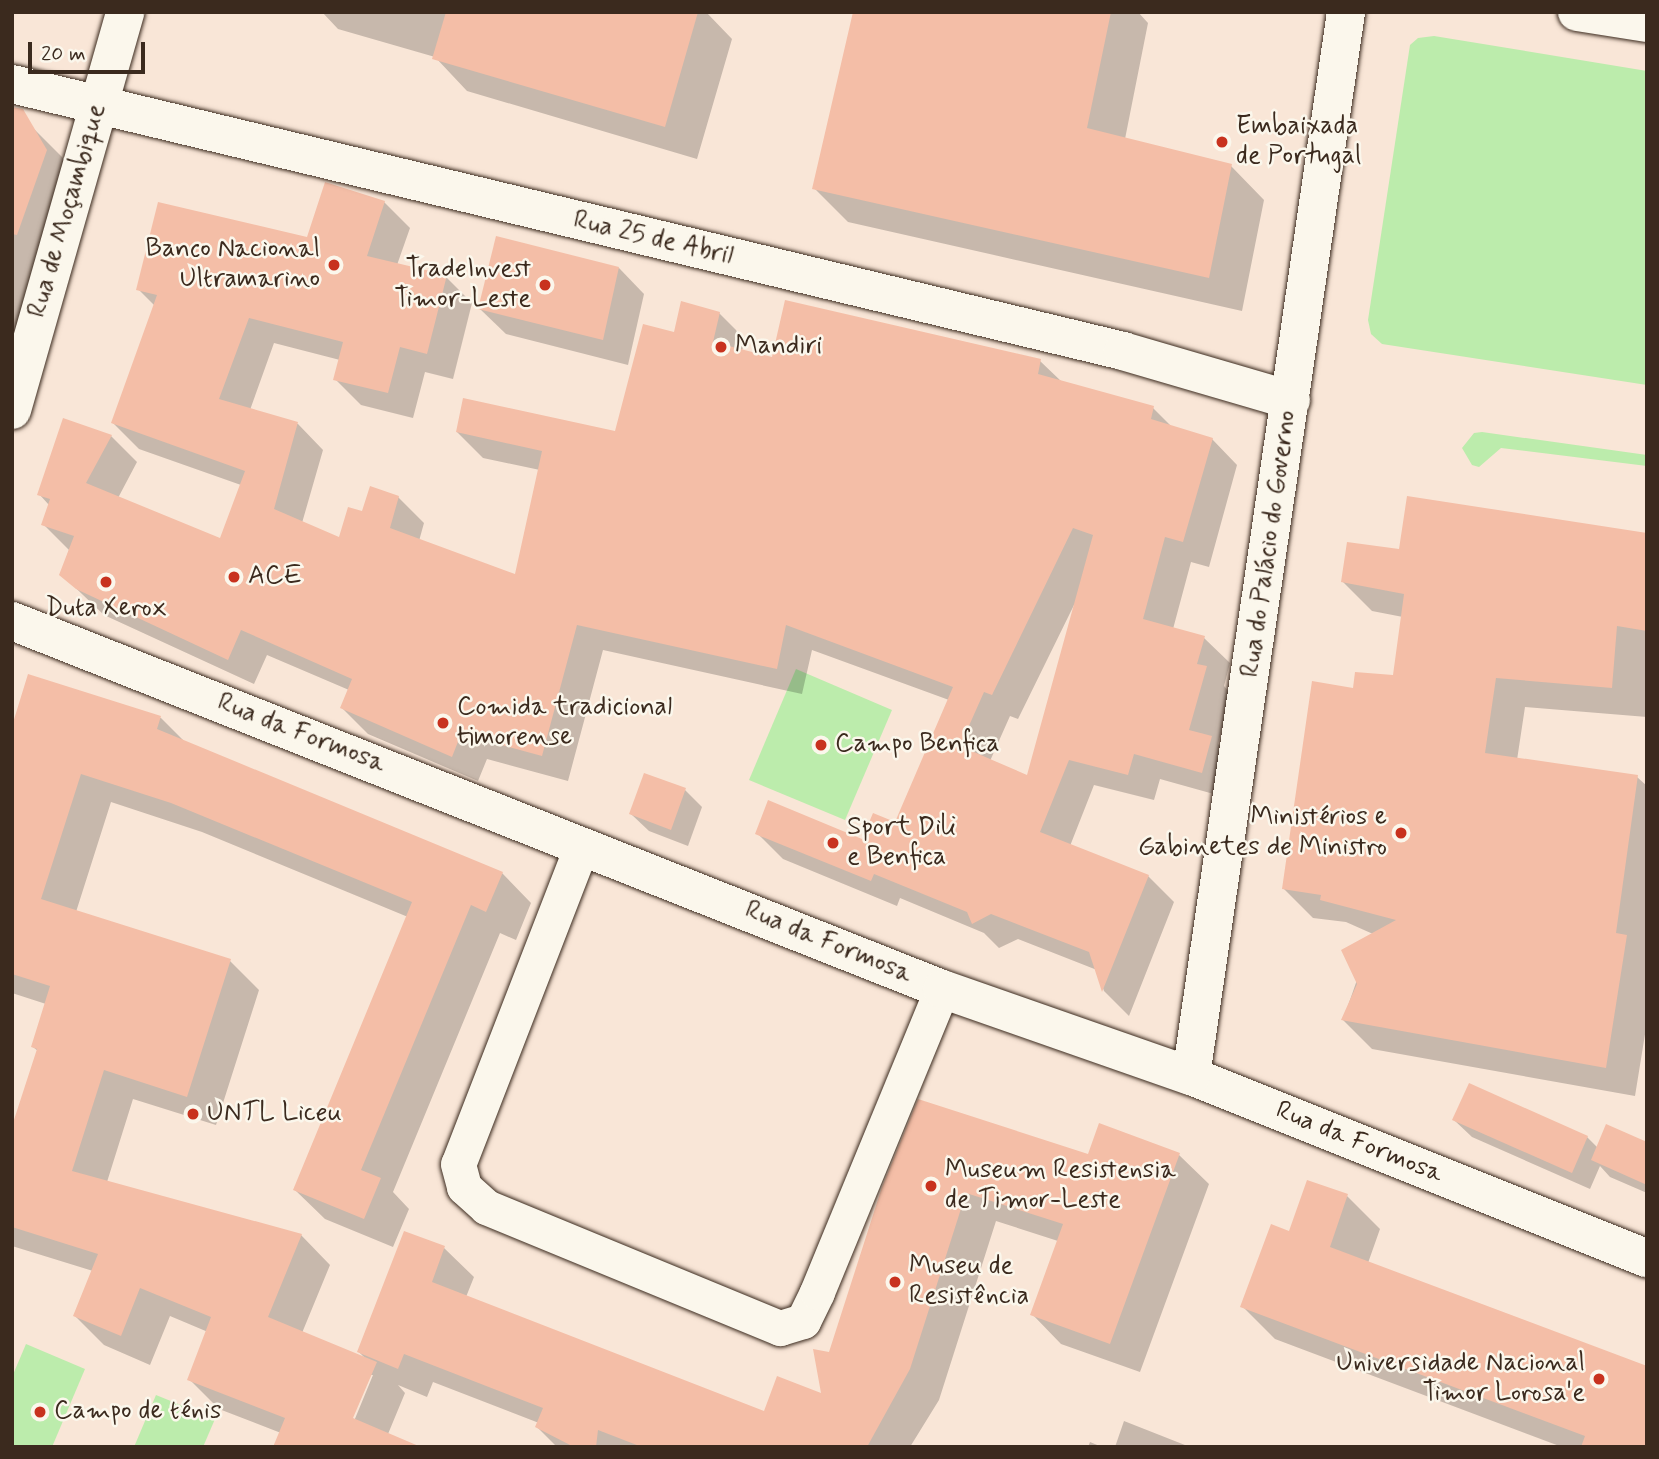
<!DOCTYPE html>
<meta charset="utf-8">
<style>
body{margin:0}
#map{position:relative;width:1659px;height:1459px;overflow:hidden;background:#f9e6d7;font-family:Mynerve,sans-serif}
div>[style]{position:absolute}
[style*='--x']{left:calc(var(--x)*1px);top:calc(var(--y)*1px);width:calc(var(--w)*1px);rotate:calc(var(--a)*1deg)}
.green>*{inset:0;background:#bcecac}
.shadow>*{inset:0;background:#0003}
.building>*{inset:0;background:#f4bea7}
.roads{filter:drop-shadow(0 0 2px #3b2a1e) drop-shadow(0 0 2px #3b2a1e)}
.minor>*{height:35px;margin:-17.5px;padding:0 17.5px;transform-origin:17.5px;border-radius:17.5px;background:#fbf7ec}
.tertiary>*{height:38px;margin:-19px;padding:0 19px;transform-origin:19px;border-radius:19px;background:#fbf7ec}
.primary>*{height:38px;margin:-19px;padding:0 19px;transform-origin:19px;border-radius:19px;background:#fbf7ec}
.dots>*{width:19px;height:19px;translate:-50% -50%;box-sizing:border-box;border:4px solid #fbf7ec;border-radius:50%}
span{translate:-50% -50%;white-space:nowrap;text-align:center;line-height:1.15;-webkit-text-stroke:5px #fbf7ec;paint-order:stroke}
.poi-label{font-size:26px;color:#3b2a1e}
.left{translate:0 -50%;text-align:left}
.right{translate:-100% -50%;text-align:right}
.street-label{font-size:26px;color:#3b2a1e}
.frame{position:absolute;inset:0;border:14px solid #3b2a1e;pointer-events:none}
.scale{position:absolute;left:28px;top:42px;width:117px;height:32px;box-sizing:border-box;border:4px solid #3b2a1e;border-top:0;padding-left:9px;font-size:21px;line-height:24px;white-space:nowrap;color:#3b2a1e;-webkit-text-stroke:5px #fbf7ec;paint-order:stroke}
</style>
<div id="map">
<div class="green">
<i style="clip-path:polygon(1434px 36px,1647px 71px,1647px 385px,1382px 344px,1371px 334px,1368px 320px,1410px 45px,1418px 38px)"></i>
<i style="clip-path:polygon(1482px 432px,1647px 455px,1647px 466px,1501px 448px,1479px 467px,1472px 465px,1462px 448px,1474px 433px)"></i>
<i style="clip-path:polygon(796px 669px,892px 710px,845px 820px,749px 780px)"></i>
<i style="clip-path:polygon(26px 1344px,85px 1369px,52px 1447px,12px 1447px,12px 1377px)"></i>
<i style="clip-path:polygon(156px 1395px,215px 1419px,203px 1447px,134px 1447px)"></i>
</div>
<div class="shadow">
<i style="clip-path:polygon(322px 12px,706px 12px,732px 39px,697px 159px,467px 91px,435px 57px,338px 29px)"></i>
<i style="clip-path:polygon(856px 12px,1138px 12px,1148px 23px,1125px 139px,1231px 166px,1264px 200px,1242px 311px,848px 222px,814px 188px)"></i>
<i style="clip-path:polygon(12px 122px,32px 127px,63px 158px,76px 182px,12px 382px)"></i>
<i style="clip-path:polygon(evenodd,384px 202px,410px 228px,397px 265px,446px 277px,472px 303px,453px 379px,425px 372px,413px 418px,361px 405px,335px 379px,340px 360px,274px 343px,250px 410px,298px 424px,323px 450px,302px 523px,340px 539px,363px 514px,398px 497px,424px 523px,419px 541px,517px 576px,540px 470px,483px 458px,457px 432px,616px 433px,675px 334px,719px 313px,745px 339px,742px 351px,774px 359px,1040px 361px,1062px 382px,1153px 408px,1173px 428px,1212px 439px,1237px 465px,1209px 567px,1191px 562px,1173px 629px,1204px 638px,1230px 663px,1224px 686px,1231px 694px,1218px 744px,1237px 763px,1228px 798px,1160px 779px,1154px 800px,1094px 785px,1070px 846px,1148px 876px,1174px 902px,1129px 1016px,1104px 991px,1097px 970px,1018px 939px,999px 948px,984px 933px,900px 898px,897px 906px,783px 859px,757px 833px,863px 841px,896px 824px,949px 700px,812px 650px,802px 694px,603px 650px,568px 781px,487px 759px,478px 781px,368px 734px,342px 708px,349px 690px,267px 655px,254px 684px,104px 615px,61px 574px,69px 550px,43px 524px,49px 505px,39px 494px,64px 421px,111px 436px,137px 462px,118px 498px,221px 540px,241px 485px,139px 449px,113px 423px,155px 306px,138px 289px,308px 239px,384px 202px,1074px 605px,1075px 605px,1028px 777px,990px 761px,1010px 716px,1018px 719px,1074px 605px)"></i>
<i style="clip-path:polygon(619px 268px,644px 294px,628px 365px,506px 334px,480px 309px)"></i>
<i style="clip-path:polygon(1647px 535px,1647px 717px,1525px 707px,1517px 760px,1637px 777px,1647px 786px,1647px 1022px,1635px 1096px,1372px 1049px,1343px 1020px,1373px 934px,1346px 922px,1313px 918px,1283px 888px,1354px 690px,1395px 677px,1403px 617px,1372px 611px,1343px 582px,1400px 551px)"></i>
<i style="clip-path:polygon(evenodd,29px 676px,161px 718px,186px 743px,502px 873px,531px 903px,516px 940px,500px 933px,393px 1192px,409px 1209px,393px 1247px,325px 1219px,295px 1190px,408px 917px,202px 832px,111px 802px,76px 912px,230px 961px,259px 990px,216px 1125px,133px 1099px,107px 1182px,301px 1235px,330px 1265px,302px 1333px,366px 1359px,359px 1352px,444px 1248px,474px 1277px,466px 1297px,765px 1413px,823px 1396px,830px 1354px,884px 1187px,1089px 1156px,1179px 1155px,1209px 1184px,1140px 1372px,1061px 1344px,1032px 1314px,1058px 1241px,996px 1221px,939px 1400px,910px 1447px,557px 1447px,537px 1427px,539px 1423px,433px 1382px,427px 1397px,398px 1385px,405px 1393px,388px 1434px,281px 1433px,219px 1409px,189px 1379px,208px 1332px,170px 1316px,150px 1365px,104px 1345px,75px 1316px,93px 1271px,12px 1246px,12px 1132px,38px 1051px,33px 1047px,46px 1004px,12px 993px,12px 731px,29px 676px,369px 1375px,373px 1375px,352px 1426px,348px 1425px,369px 1375px)"></i>
<i style="clip-path:polygon(685px 790px,702px 807px,688px 846px,649px 831px,631px 814px)"></i>
<i style="clip-path:polygon(1454px 1120px,1587px 1137px,1598px 1148px,1647px 1144px,1647px 1193px,1610px 1177px,1600px 1166px,1590px 1189px,1472px 1137px)"></i>
<i style="clip-path:polygon(1347px 1196px,1380px 1229px,1368px 1263px,1647px 1447px,1562px 1447px,1275px 1339px,1242px 1306px,1290px 1233px)"></i>
<i style="clip-path:polygon(1124px 1421px,1190px 1447px,1115px 1447px)"></i>
<i style="clip-path:polygon(1090px 1442px,1102px 1447px,1088px 1447px)"></i>
</div>
<div class="building">
<i style="clip-path:polygon(446px 12px,698px 12px,665px 127px,432px 59px)"></i>
<i style="clip-path:polygon(853px 12px,1111px 12px,1087px 128px,1232px 164px,1209px 278px,812px 189px)"></i>
<i style="clip-path:polygon(12px 107px,23px 109px,47px 150px,17px 235px,12px 234px)"></i>
<i style="clip-path:polygon(evenodd,325px 182px,385px 201px,367px 256px,447px 275px,427px 354px,400px 347px,388px 393px,333px 380px,343px 342px,249px 318px,219px 399px,298px 422px,274px 509px,339px 537px,348px 507px,362px 511px,370px 486px,399px 496px,390px 528px,515px 574px,542px 451px,456px 432px,463px 398px,615px 431px,643px 324px,674px 332px,681px 301px,720px 312px,713px 342px,772px 357px,785px 300px,1041px 359px,1038px 374px,1154px 406px,1151px 419px,1213px 438px,1183px 542px,1165px 537px,1143px 619px,1205px 636px,1197px 664px,1207px 666px,1189px 730px,1212px 736px,1202px 773px,1134px 754px,1128px 775px,1069px 760px,1040px 832px,1149px 875px,1102px 992px,1089px 952px,991px 914px,972px 924px,967px 912px,874px 874px,871px 881px,755px 834px,768px 800px,862px 839px,873px 813px,895px 822px,953px 687px,786px 625px,777px 669px,577px 625px,542px 756px,461px 734px,452px 757px,340px 708px,352px 679px,241px 630px,228px 660px,76px 589px,59px 575px,74px 536px,41px 525px,50px 499px,37px 495px,63px 418px,112px 435px,86px 483px,220px 538px,245px 471px,111px 423px,157px 295px,136px 290px,158px 202px,307px 237px,325px 182px,1073px 528px,1093px 535px,1027px 775px,960px 746px,984px 692px,992px 695px,1073px 528px)"></i>
<i style="clip-path:polygon(496px 236px,619px 267px,603px 340px,478px 309px)"></i>
<i style="clip-path:polygon(1407px 496px,1647px 533px,1647px 631px,1617px 626px,1612px 688px,1496px 678px,1485px 753px,1638px 775px,1616px 933px,1627px 935px,1606px 1068px,1341px 1020px,1357px 984px,1341px 950px,1396px 920px,1320px 900px,1321px 895px,1282px 889px,1312px 681px,1353px 688px,1355px 672px,1393px 675px,1404px 594px,1341px 582px,1347px 542px,1399px 549px)"></i>
<i style="clip-path:polygon(28px 674px,161px 716px,157px 729px,503px 872px,486px 912px,471px 905px,361px 1170px,381px 1178px,364px 1219px,293px 1190px,412px 902px,171px 803px,81px 774px,41px 899px,231px 959px,187px 1097px,104px 1070px,72px 1171px,302px 1234px,268px 1317px,377px 1362px,353px 1418px,421px 1447px,273px 1447px,285px 1418px,187px 1380px,211px 1317px,140px 1288px,121px 1336px,73px 1316px,98px 1254px,12px 1227px,12px 1126px,37px 1049px,31px 1047px,50px 986px,12px 974px,12px 726px)"></i>
<i style="clip-path:polygon(644px 773px,686px 788px,671px 830px,629px 814px)"></i>
<i style="clip-path:polygon(1469px 1083px,1588px 1136px,1572px 1173px,1452px 1120px)"></i>
<i style="clip-path:polygon(918px 1099px,1088px 1154px,1099px 1123px,1180px 1153px,1110px 1344px,1030px 1315px,1063px 1224px,966px 1193px,910px 1369px,867px 1447px,642px 1447px,598px 1430px,596px 1447px,574px 1447px,535px 1427px,543px 1408px,404px 1354px,398px 1369px,357px 1352px,404px 1231px,445px 1246px,432px 1282px,764px 1411px,777px 1376px,821px 1393px,813px 1349px,829px 1352px,882px 1187px)"></i>
<i style="clip-path:polygon(1606px 1124px,1647px 1142px,1647px 1185px,1591px 1160px)"></i>
<i style="clip-path:polygon(1307px 1180px,1348px 1194px,1330px 1247px,1647px 1366px,1647px 1447px,1581px 1447px,1585px 1436px,1240px 1307px,1271px 1224px,1289px 1231px)"></i>
</div>
<div class="roads">
<div class="minor">
<i style="--x:582;--y:845;--w:342;--a:111.2"></i>
<i style="--x:458;--y:1164;--w:24;--a:75"></i>
<i style="--x:464;--y:1187;--w:30;--a:42"></i>
<i style="--x:486;--y:1207;--w:318;--a:22.4"></i>
<i style="--x:780;--y:1328;--w:24;--a:-17"></i>
<i style="--x:803;--y:1321;--w:32;--a:-64"></i>
<i style="--x:817;--y:1292;--w:328;--a:-67.6"></i>
</div>
<div class="tertiary">
<i style="--x:12;--y:84;--w:1143;--a:13.51"></i>
<i style="--x:1123;--y:351;--w:175;--a:16.3"></i>
<i style="--x:12;--y:410;--w:414;--a:-74.1"></i>
<i style="--x:12;--y:621;--w:1000;--a:21.59"></i>
<i style="--x:942;--y:989;--w:264;--a:19.3"></i>
<i style="--x:1191;--y:1076;--w:491;--a:21.8"></i>
<i style="--x:1191;--y:1076;--w:1075;--a:-81.71"></i>
</div>
<div class="primary">
<i style="--x:1577;--y:12;--w:71;--a:8.9"></i>
</div>
</div>
<div class="dots">
<i style="left:1222px;top:142px;background:#c8321e"></i>
<i style="left:334px;top:265px;background:#c8321e"></i>
<i style="left:545px;top:285px;background:#c8321e"></i>
<i style="left:721px;top:347px;background:#c8321e"></i>
<i style="left:234px;top:577px;background:#c8321e"></i>
<i style="left:106px;top:582px;background:#c8321e"></i>
<i style="left:443px;top:723px;background:#c8321e"></i>
<i style="left:821px;top:745px;background:#c8321e"></i>
<i style="left:1401px;top:833px;background:#c8321e"></i>
<i style="left:833px;top:843px;background:#c8321e"></i>
<i style="left:193px;top:1114px;background:#c8321e"></i>
<i style="left:931px;top:1186px;background:#c8321e"></i>
<i style="left:895px;top:1282px;background:#c8321e"></i>
<i style="left:1599px;top:1379px;background:#c8321e"></i>
<i style="left:40px;top:1412px;background:#c8321e"></i>
</div>
<div class="poi-label">
<span class="left" style="left:1236px;top:142px">Embaixada<br>de Portugal</span>
<span class="right" style="left:320px;top:265px">Banco Nacional<br>Ultramarino</span>
<span class="right" style="left:531px;top:285px">TradeInvest<br>Timor-Leste</span>
<span class="left" style="left:735px;top:347px">Mandiri</span>
<span class="left" style="left:248px;top:577px">ACE</span>
<span style="left:106px;top:609px">Duta Xerox</span>
<span class="left" style="left:457px;top:723px">Comida tradicional<br>timorense</span>
<span class="left" style="left:835px;top:745px">Campo Benfica</span>
<span class="right" style="left:1387px;top:833px">Ministérios e<br>Gabinetes de Ministro</span>
<span class="left" style="left:847px;top:843px">Sport Dili<br>e Benfica</span>
<span class="left" style="left:207px;top:1114px">UNTL Liceu</span>
<span class="left" style="left:945px;top:1186px">Museum Resistensia<br>de Timor-Leste</span>
<span class="left" style="left:909px;top:1282px">Museu de<br>Resistência</span>
<span class="right" style="left:1585px;top:1379px">Universidade Nacional<br>Timor Lorosa'e</span>
<span class="left" style="left:54px;top:1412px">Campo de ténis</span>
</div>
<div class="street-label">
<span style="left:68px;top:211px;rotate:-74deg">Rua de Moçambique</span>
<span style="left:653px;top:239px;rotate:13deg">Rua 25 de Abril</span>
<span style="left:1270px;top:544px;rotate:-82deg">Rua do Palácio do Governo</span>
<span style="left:301px;top:734px;rotate:21deg">Rua da Formosa</span>
<span style="left:828px;top:943px;rotate:22deg">Rua da Formosa</span>
<span style="left:1359px;top:1143px;rotate:22deg">Rua da Formosa</span>
</div>
<div class="frame"></div>
<div class="scale">20 m</div>
</div>
